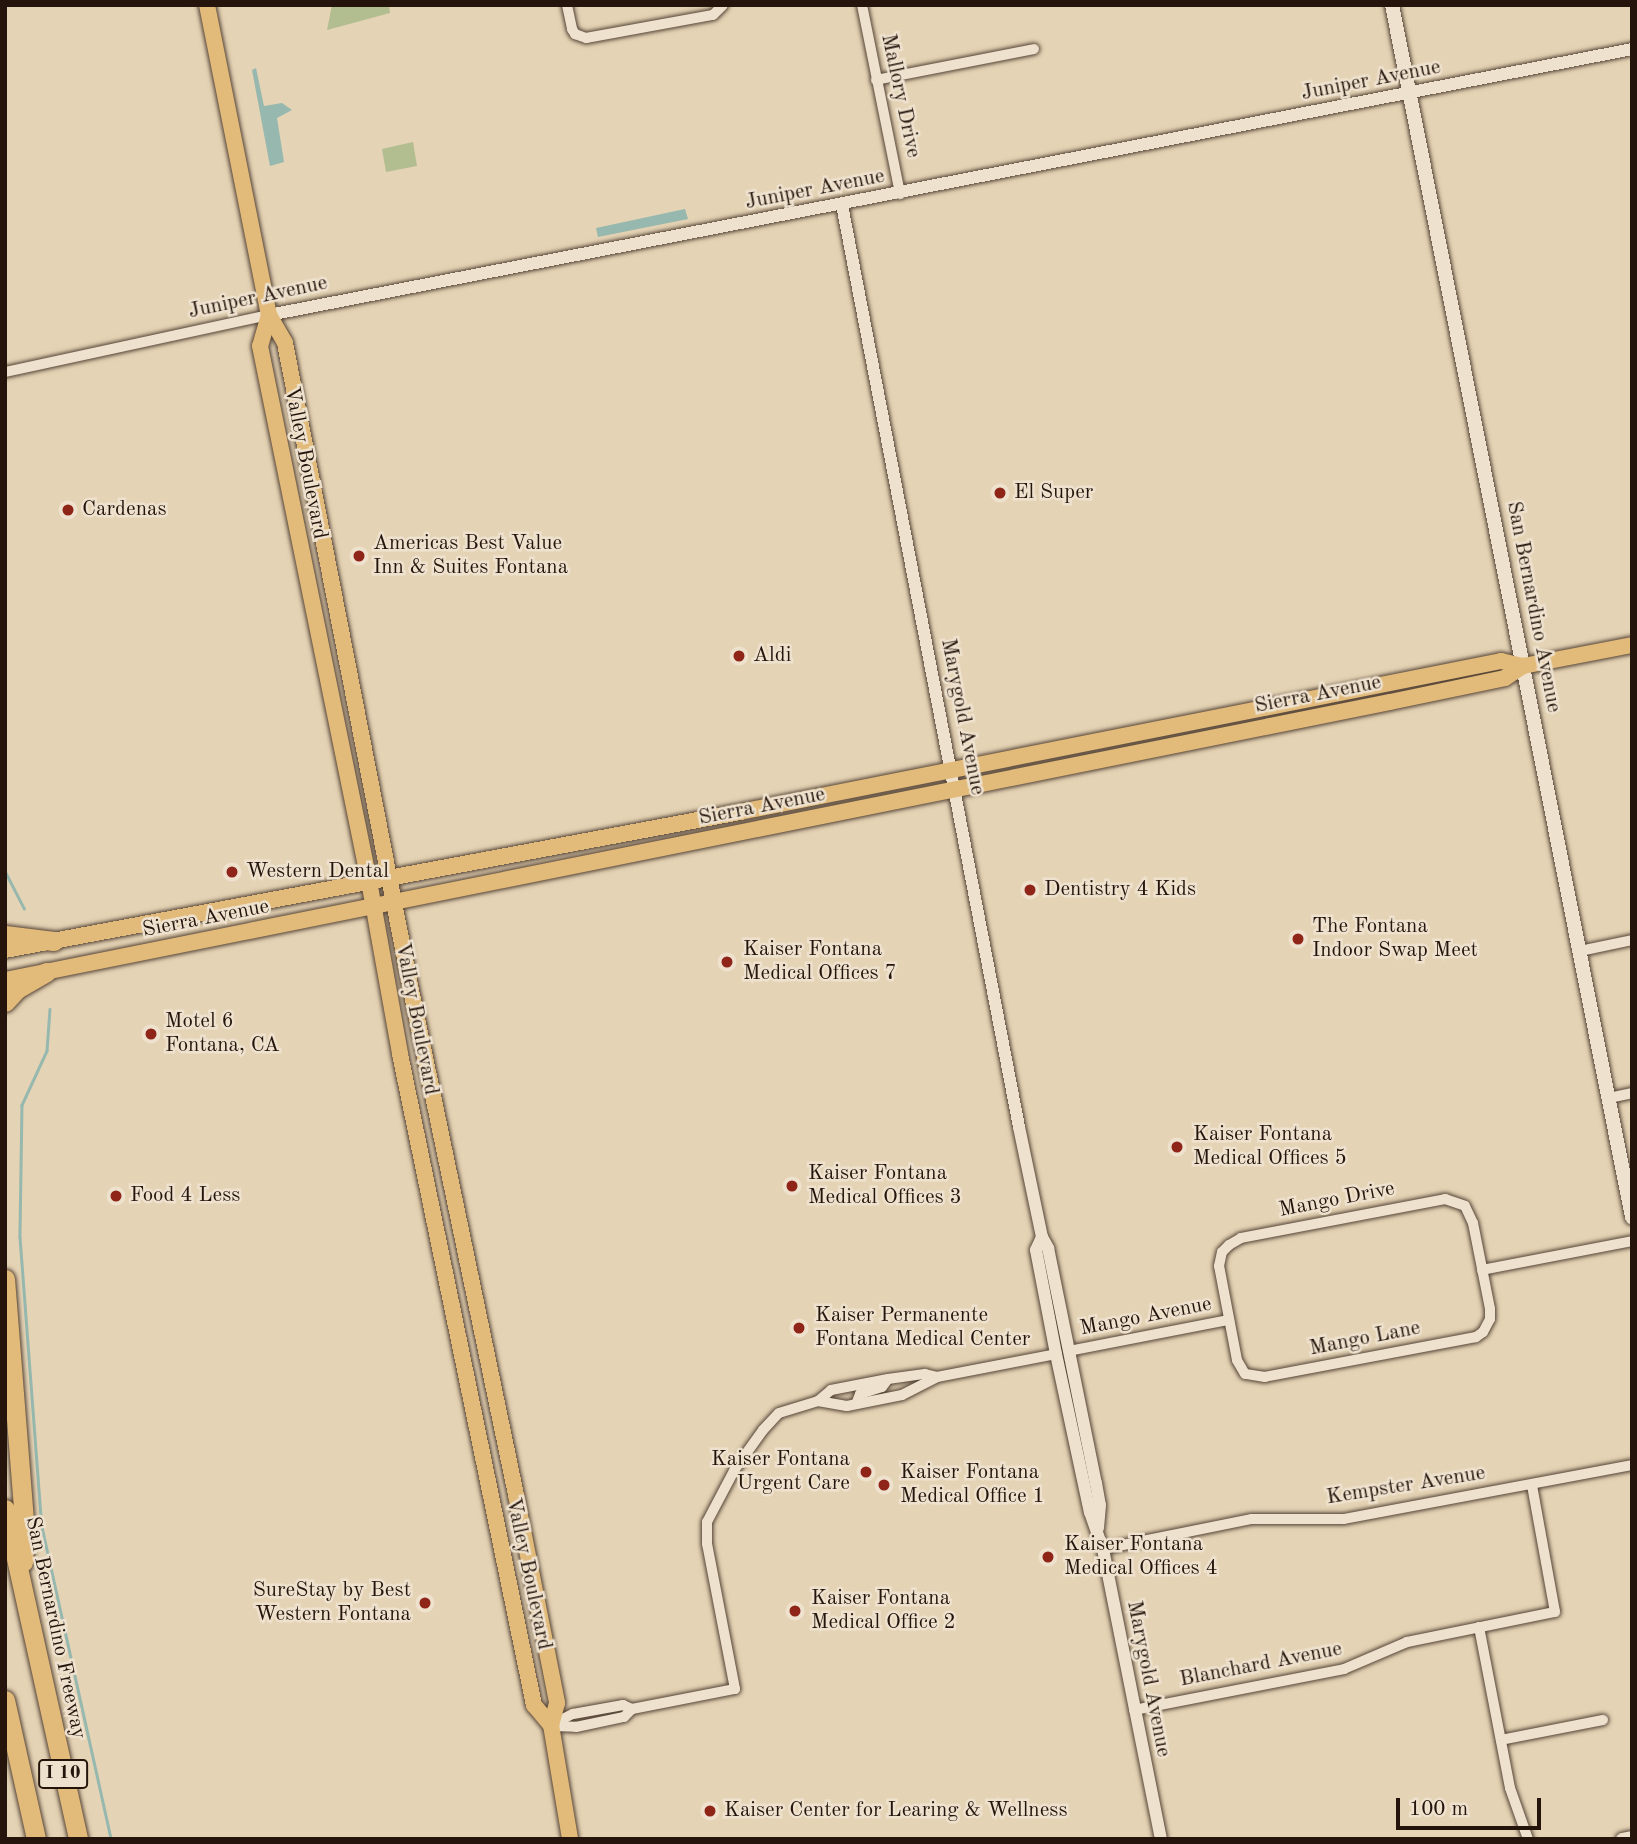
<!DOCTYPE html>
<style>
body{margin:0}
#map{position:relative;width:1637px;height:1844px;overflow:hidden;background:#e5d3b5;font-family:"Old Standard TT",serif}
div>[style]{position:absolute}
[style*='--x']{left:calc(var(--x)*1px);top:calc(var(--y)*1px);width:calc(var(--w)*1px);rotate:calc(var(--a)*1deg)}
.green>*{inset:0;background:#b2bd90}
.water>*{inset:0;background:#96b8ae}
.stream>*{height:2.5px;margin:-1.25px;padding:0 1.25px;transform-origin:1.25px;border-radius:1.25px;background:#96b8ae}
.roads{filter:drop-shadow(0 0 2px #554436) drop-shadow(0 0 2px #554436)}
.minor>*{height:10px;margin:-5px;padding:0 5px;transform-origin:5px;border-radius:5px;background:#eee2cf}
.tertiary>*{height:12px;margin:-6px;padding:0 6px;transform-origin:6px;border-radius:6px;background:#eee2cf}
.secondary>*{height:14px;margin:-7px;padding:0 7px;transform-origin:7px;border-radius:7px;background:#eee2cf}
.primary>*{height:16px;margin:-8px;padding:0 8px;transform-origin:8px;border-radius:8px;background:#e2ba7a}
.motorway>*{height:19px;margin:-9.5px;padding:0 9.5px;transform-origin:9.5px;border-radius:9.5px;background:#e2ba7a}
.dots>*{width:19px;height:19px;translate:-50% -50%;box-sizing:border-box;border:4px solid #eee2cf;border-radius:50%}
span{translate:-50% -50%;white-space:nowrap;text-align:center;line-height:1.15;-webkit-text-stroke:5px #eee2cf;paint-order:stroke}
.shield-label span{padding:2px 5px;background:#eee2cf;border:2px solid;border-radius:5px;-webkit-text-stroke-width:0}
.shield-label{font-size:19px;color:#25140b;font-weight:700}
.street-label{font-size:21px;color:#25140b}
.poi-label{font-size:21px;color:#25140b}
.left{translate:0 -50%;text-align:left}
.right{translate:-100% -50%;text-align:right}
.frame{position:absolute;inset:0;border:7px solid #25140b;pointer-events:none}
.scale{position:absolute;left:1396px;top:1798px;width:145px;height:32px;box-sizing:border-box;border:4px solid #25140b;border-top:0;padding-left:9px;font-size:21px;line-height:24px;white-space:nowrap;color:#25140b;-webkit-text-stroke:5px #eee2cf;paint-order:stroke}
</style>
<div id="map">
<div class="green">
<i style="clip-path:polygon(332px 5px,389px 5px,390px 13px,327px 30px)"></i>
<i style="clip-path:polygon(413px 142px,417px 166px,386px 172px,382px 149px)"></i>
</div>
<div class="water">
<i style="clip-path:polygon(256px 68px,264px 106px,282px 103px,292px 110px,277px 118px,284px 162px,270px 166px,252px 70px)"></i>
<i style="clip-path:polygon(685px 209px,688px 219px,598px 237px,596px 228px)"></i>
</div>
<div class="stream">
<i style="--x:5;--y:871;--w:42;--a:62.8"></i>
<i style="--x:50;--y:1009;--w:42;--a:94.1"></i>
<i style="--x:47;--y:1051;--w:60;--a:114.8"></i>
<i style="--x:22;--y:1105;--w:132;--a:90.9"></i>
<i style="--x:20;--y:1237;--w:291;--a:85.7"></i>
<i style="--x:42;--y:1527;--w:320;--a:77.5"></i>
</div>
<div class="roads">
<div class="minor">
<i style="--x:567;--y:5;--w:25;--a:78"></i>
<i style="--x:572;--y:29;--w:6;--a:59"></i>
<i style="--x:575;--y:34;--w:12;--a:20"></i>
<i style="--x:586;--y:38;--w:129;--a:-10.3"></i>
<i style="--x:713;--y:15;--w:14;--a:-45"></i>
<i style="--x:862;--y:5;--w:193;--a:78.6"></i>
<i style="--x:876;--y:80;--w:161;--a:-11.1"></i>
<i style="--x:5;--y:372;--w:270;--a:-12.2"></i>
<i style="--x:1580;--y:951;--w:53;--a:-11.9"></i>
<i style="--x:1609;--y:1098;--w:24;--a:-12"></i>
<i style="--x:1445;--y:1199;--w:21;--a:19"></i>
<i style="--x:1465;--y:1206;--w:19;--a:65"></i>
<i style="--x:1473;--y:1223;--w:88;--a:78.8"></i>
<i style="--x:1490;--y:1309;--w:10;--a:90"></i>
<i style="--x:1490;--y:1319;--w:15;--a:118"></i>
<i style="--x:1483;--y:1332;--w:9;--a:144"></i>
<i style="--x:1476;--y:1337;--w:215;--a:169.3"></i>
<i style="--x:1265;--y:1377;--w:20;--a:-171"></i>
<i style="--x:1245;--y:1374;--w:16;--a:-120"></i>
<i style="--x:1237;--y:1360;--w:96;--a:-100.8"></i>
<i style="--x:1219;--y:1266;--w:14;--a:-78"></i>
<i style="--x:1222;--y:1252;--w:10;--a:-45"></i>
<i style="--x:1229;--y:1245;--w:14;--a:-30"></i>
<i style="--x:1241;--y:1238;--w:208;--a:-10.8"></i>
<i style="--x:1482;--y:1270;--w:153;--a:-10.9"></i>
<i style="--x:1069;--y:1351;--w:163;--a:-11"></i>
<i style="--x:818;--y:1401;--w:29;--a:10"></i>
<i style="--x:847;--y:1406;--w:56;--a:-11.3"></i>
<i style="--x:902;--y:1395;--w:39;--a:-27"></i>
<i style="--x:856;--y:1404;--w:11;--a:-68"></i>
<i style="--x:860;--y:1394;--w:23;--a:-18"></i>
<i style="--x:882;--y:1387;--w:9;--a:-54"></i>
<i style="--x:1103;--y:1549;--w:152;--a:-11.4"></i>
<i style="--x:1252;--y:1519;--w:92;--a:0"></i>
<i style="--x:1344;--y:1519;--w:293;--a:-10.6"></i>
<i style="--x:1479;--y:1627;--w:164;--a:79.1"></i>
<i style="--x:1510;--y:1788;--w:54;--a:70.6"></i>
<i style="--x:1134;--y:1710;--w:214;--a:-11"></i>
<i style="--x:1344;--y:1669;--w:69;--a:-23.2"></i>
<i style="--x:1407;--y:1642;--w:151;--a:-11.5"></i>
<i style="--x:1555;--y:1612;--w:129;--a:-100.3"></i>
<i style="--x:551;--y:1725;--w:25;--a:-27"></i>
<i style="--x:573;--y:1714;--w:51;--a:-10.2"></i>
<i style="--x:623;--y:1705;--w:10;--a:24"></i>
<i style="--x:632;--y:1709;--w:105;--a:-11"></i>
<i style="--x:735;--y:1689;--w:148;--a:-100.9"></i>
<i style="--x:707;--y:1544;--w:22;--a:-90"></i>
<i style="--x:707;--y:1522;--w:60;--a:-62.2"></i>
<i style="--x:735;--y:1469;--w:48;--a:-54.3"></i>
<i style="--x:763;--y:1430;--w:23;--a:-47"></i>
<i style="--x:779;--y:1413;--w:41;--a:-17.1"></i>
<i style="--x:818;--y:1401;--w:17;--a:-40"></i>
<i style="--x:831;--y:1390;--w:58;--a:-10.9"></i>
<i style="--x:888;--y:1379;--w:37;--a:-8"></i>
<i style="--x:925;--y:1374;--w:12;--a:14"></i>
<i style="--x:937;--y:1377;--w:121;--a:-10.9"></i>
<i style="--x:552;--y:1726;--w:24;--a:2"></i>
<i style="--x:576;--y:1727;--w:49;--a:-11.8"></i>
<i style="--x:624;--y:1717;--w:11;--a:-45"></i>
<i style="--x:1501;--y:1740;--w:104;--a:-11.1"></i>
</div>
<div class="tertiary">
<i style="--x:842;--y:205;--w:939;--a:79.13"></i>
<i style="--x:1019;--y:1127;--w:112;--a:78.2"></i>
<i style="--x:1042;--y:1237;--w:13;--a:61"></i>
<i style="--x:1048;--y:1248;--w:240;--a:78.5"></i>
<i style="--x:1096;--y:1483;--w:22;--a:80"></i>
<i style="--x:1100;--y:1505;--w:23;--a:95"></i>
<i style="--x:269;--y:315;--w:1389;--a:-11.04"></i>
<i style="--x:1042;--y:1237;--w:14;--a:115"></i>
<i style="--x:1036;--y:1250;--w:106;--a:79.1"></i>
<i style="--x:1056;--y:1354;--w:162;--a:77.9"></i>
<i style="--x:1090;--y:1512;--w:39;--a:71"></i>
<i style="--x:1103;--y:1549;--w:296;--a:78.7"></i>
<i style="--x:1622;--y:1839;--w:10;--a:-11"></i>
</div>
<div class="secondary">
<i style="--x:1392;--y:5;--w:1236;--a:78.8"></i>
</div>
<div class="primary">
<i style="--x:207;--y:5;--w:316;--a:78.7"></i>
<i style="--x:269;--y:315;--w:32;--a:60"></i>
<i style="--x:285;--y:343;--w:659;--a:78.98"></i>
<i style="--x:411;--y:990;--w:516;--a:78.25"></i>
<i style="--x:516;--y:1495;--w:212;--a:78.8"></i>
<i style="--x:557;--y:1703;--w:23;--a:105"></i>
<i style="--x:551;--y:1725;--w:116;--a:80.5"></i>
<i style="--x:269;--y:315;--w:32;--a:106"></i>
<i style="--x:260;--y:346;--w:546;--a:78.48"></i>
<i style="--x:369;--y:881;--w:176;--a:79.8"></i>
<i style="--x:400;--y:1054;--w:665;--a:78.37"></i>
<i style="--x:534;--y:1705;--w:26;--a:50"></i>
<i style="--x:5;--y:950;--w:748;--a:-10.63"></i>
<i style="--x:740;--y:812;--w:776;--a:-11.22"></i>
<i style="--x:1501;--y:661;--w:23;--a:13"></i>
<i style="--x:5;--y:980;--w:1413;--a:-11.35"></i>
<i style="--x:1390;--y:702;--w:117;--a:-11.8"></i>
<i style="--x:1505;--y:678;--w:22;--a:-34"></i>
<i style="--x:1523;--y:666;--w:111;--a:-10.9"></i>
</div>
<div class="motorway">
<i style="--x:5;--y:935;--w:49;--a:7"></i>
<i style="--x:5;--y:1002;--w:18;--a:-47"></i>
<i style="--x:17;--y:989;--w:34;--a:-30"></i>
<i style="--x:5;--y:1279;--w:257;--a:85.5"></i>
<i style="--x:25;--y:1535;--w:27;--a:94"></i>
<i style="--x:5;--y:1509;--w:338;--a:77.5"></i>
<i style="--x:5;--y:1700;--w:142;--a:77.4"></i>
</div>
</div>
<div class="dots">
<i style="left:1000px;top:493px;background:#8f2418"></i>
<i style="left:68px;top:510px;background:#8f2418"></i>
<i style="left:359px;top:556px;background:#8f2418"></i>
<i style="left:739px;top:656px;background:#8f2418"></i>
<i style="left:232px;top:872px;background:#8f2418"></i>
<i style="left:1030px;top:890px;background:#8f2418"></i>
<i style="left:1298px;top:939px;background:#8f2418"></i>
<i style="left:727px;top:962px;background:#8f2418"></i>
<i style="left:151px;top:1034px;background:#8f2418"></i>
<i style="left:1177px;top:1147px;background:#8f2418"></i>
<i style="left:792px;top:1186px;background:#8f2418"></i>
<i style="left:116px;top:1196px;background:#8f2418"></i>
<i style="left:799px;top:1328px;background:#8f2418"></i>
<i style="left:866px;top:1472px;background:#8f2418"></i>
<i style="left:884px;top:1485px;background:#8f2418"></i>
<i style="left:1048px;top:1557px;background:#8f2418"></i>
<i style="left:425px;top:1603px;background:#8f2418"></i>
<i style="left:795px;top:1611px;background:#8f2418"></i>
<i style="left:710px;top:1811px;background:#8f2418"></i>
</div>
<div class="shield-label">
<span style="left:63px;top:1774px">I 10</span>
</div>
<div class="street-label">
<span style="left:1371px;top:81px;rotate:-11deg">Juniper Avenue</span>
<span style="left:900px;top:96px;rotate:78deg">Mallory Drive</span>
<span style="left:815px;top:190px;rotate:-11deg">Juniper Avenue</span>
<span style="left:258px;top:298px;rotate:-12deg">Juniper Avenue</span>
<span style="left:305px;top:463px;rotate:79deg">Valley Boulevard</span>
<span style="left:1533px;top:607px;rotate:79deg">San Bernardino Avenue</span>
<span style="left:1318px;top:695px;rotate:-11deg">Sierra Avenue</span>
<span style="left:962px;top:717px;rotate:79deg">Marygold Avenue</span>
<span style="left:762px;top:807px;rotate:-11deg">Sierra Avenue</span>
<span style="left:206px;top:919px;rotate:-11deg">Sierra Avenue</span>
<span style="left:416px;top:1019px;rotate:79deg">Valley Boulevard</span>
<span style="left:1337px;top:1200px;rotate:-11deg">Mango Drive</span>
<span style="left:1146px;top:1317px;rotate:-11deg">Mango Avenue</span>
<span style="left:1365px;top:1339px;rotate:-11deg">Mango Lane</span>
<span style="left:1406px;top:1486px;rotate:-9deg">Kempster Avenue</span>
<span style="left:528px;top:1574px;rotate:78deg">Valley Boulevard</span>
<span style="left:55px;top:1628px;rotate:78deg">San Bernardino Freeway</span>
<span style="left:1261px;top:1665px;rotate:-11deg">Blanchard Avenue</span>
<span style="left:1148px;top:1679px;rotate:79deg">Marygold Avenue</span>
</div>
<div class="poi-label">
<span class="left" style="left:1014px;top:493px">El Super</span>
<span class="left" style="left:82px;top:510px">Cardenas</span>
<span class="left" style="left:373px;top:556px">Americas Best Value<br>Inn &amp; Suites Fontana</span>
<span class="left" style="left:753px;top:656px">Aldi</span>
<span class="left" style="left:246px;top:872px">Western Dental</span>
<span class="left" style="left:1044px;top:890px">Dentistry 4 Kids</span>
<span class="left" style="left:1312px;top:939px">The Fontana<br>Indoor Swap Meet</span>
<span class="left" style="left:743px;top:962px">Kaiser Fontana<br>Medical Offices 7</span>
<span class="left" style="left:165px;top:1034px">Motel 6<br>Fontana, CA</span>
<span class="left" style="left:1193px;top:1147px">Kaiser Fontana<br>Medical Offices 5</span>
<span class="left" style="left:808px;top:1186px">Kaiser Fontana<br>Medical Offices 3</span>
<span class="left" style="left:130px;top:1196px">Food 4 Less</span>
<span class="left" style="left:815px;top:1328px">Kaiser Permanente<br>Fontana Medical Center</span>
<span class="right" style="left:850px;top:1472px">Kaiser Fontana<br>Urgent Care</span>
<span class="left" style="left:900px;top:1485px">Kaiser Fontana<br>Medical Office 1</span>
<span class="left" style="left:1064px;top:1557px">Kaiser Fontana<br>Medical Offices 4</span>
<span class="right" style="left:411px;top:1603px">SureStay by Best<br>Western Fontana</span>
<span class="left" style="left:811px;top:1611px">Kaiser Fontana<br>Medical Office 2</span>
<span class="left" style="left:724px;top:1811px">Kaiser Center for Learing &amp; Wellness</span>
</div>
<div class="frame"></div>
<div class="scale">100 m</div>
</div>
